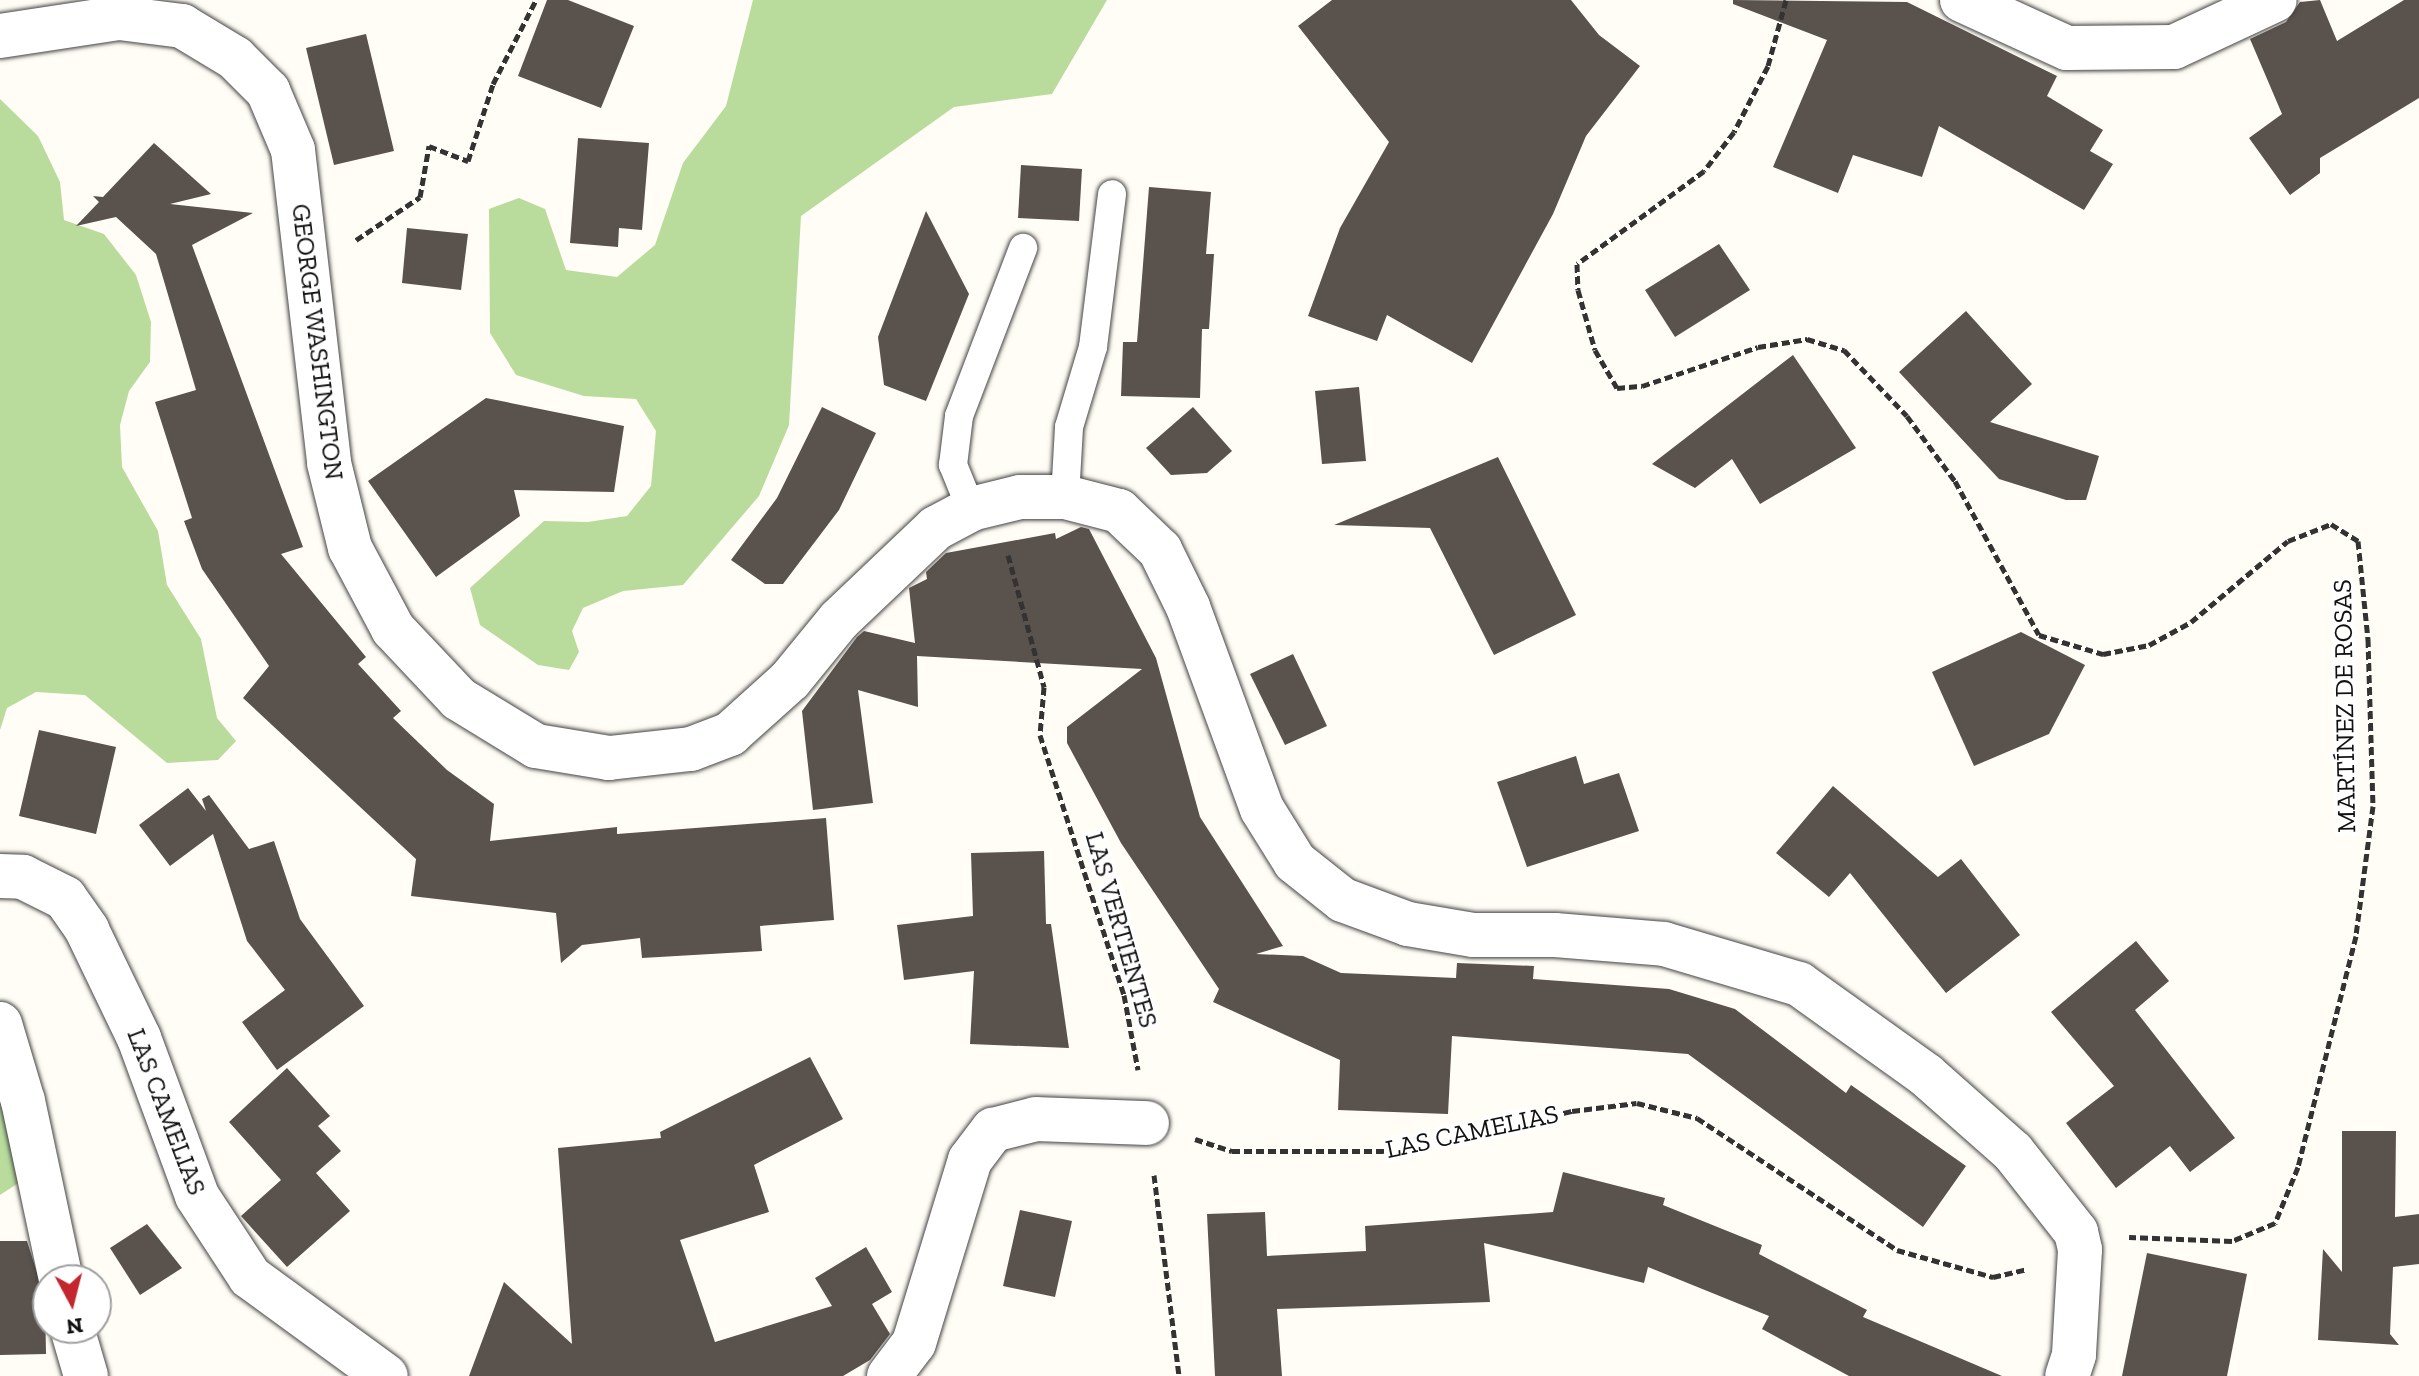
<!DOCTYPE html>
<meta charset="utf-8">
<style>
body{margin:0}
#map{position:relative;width:2419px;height:1376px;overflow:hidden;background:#fffdf5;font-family:"Zilla Slab",serif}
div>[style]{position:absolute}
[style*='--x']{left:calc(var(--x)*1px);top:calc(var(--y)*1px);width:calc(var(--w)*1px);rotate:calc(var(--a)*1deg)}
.forest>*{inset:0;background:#b9dc9c}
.building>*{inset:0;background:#5a524d}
.path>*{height:5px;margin-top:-2.5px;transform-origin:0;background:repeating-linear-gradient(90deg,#333 0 8px,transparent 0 12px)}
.roads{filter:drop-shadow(0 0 2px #444) drop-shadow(0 0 2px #444)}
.service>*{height:28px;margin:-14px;padding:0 14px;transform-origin:14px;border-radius:14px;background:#fff}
.minor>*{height:44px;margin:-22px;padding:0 22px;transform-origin:22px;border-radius:22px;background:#fff}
.tertiary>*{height:44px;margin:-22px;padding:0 22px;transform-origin:22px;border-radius:22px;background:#fff}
span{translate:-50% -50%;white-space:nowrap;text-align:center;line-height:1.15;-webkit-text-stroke:8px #fff;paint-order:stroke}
.street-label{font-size:26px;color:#111}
.north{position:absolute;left:32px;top:1264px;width:80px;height:80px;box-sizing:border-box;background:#fff;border:2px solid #a0a0a0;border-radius:50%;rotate:173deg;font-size:22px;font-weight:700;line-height:32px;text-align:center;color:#111}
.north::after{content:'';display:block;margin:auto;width:28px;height:36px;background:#c4262e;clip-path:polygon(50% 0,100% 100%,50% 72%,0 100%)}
</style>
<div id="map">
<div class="forest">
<i style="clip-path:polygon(753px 0,1107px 0,1052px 94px,954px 107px,801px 216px,789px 425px,759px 496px,683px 585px,623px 591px,583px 608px,572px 631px,579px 652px,569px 670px,538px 665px,480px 625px,470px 588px,544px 521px,588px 522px,627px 516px,651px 486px,656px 431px,636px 399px,584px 396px,516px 375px,490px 333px,489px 209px,519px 198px,545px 209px,566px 270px,617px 277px,655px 245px,683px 163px,726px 106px)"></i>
<i style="clip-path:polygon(0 99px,38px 136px,60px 182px,64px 220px,104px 234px,136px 275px,151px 322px,150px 362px,129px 391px,120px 425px,122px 467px,158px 531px,167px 585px,201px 639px,217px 718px,236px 741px,218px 760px,167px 763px,85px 695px,36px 692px,7px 708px,0 730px)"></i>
<i style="clip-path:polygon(0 1087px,29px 1176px,0 1195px)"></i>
</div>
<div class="building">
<i style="clip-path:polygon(547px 0,568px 0,634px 26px,601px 108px,518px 76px)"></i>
<i style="clip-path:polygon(1332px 0,1571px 0,1599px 35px,1640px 66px,1586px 136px,1553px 214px,1472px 363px,1387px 315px,1377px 341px,1308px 316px,1340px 228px,1389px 142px,1298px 26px)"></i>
<i style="clip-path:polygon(1733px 0,1907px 2px,2057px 76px,2047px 96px,2103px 130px,2090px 151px,2113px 164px,2084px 210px,1939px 126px,1922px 177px,1853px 155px,1838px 193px,1773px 167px,1827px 40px,1733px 4px)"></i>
<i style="clip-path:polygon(2320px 0,2337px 41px,2404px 0,2419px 0,2419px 98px,2320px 158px,2320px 173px,2290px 195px,2249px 138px,2282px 114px,2250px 39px,2286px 22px,2300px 2px)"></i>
<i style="clip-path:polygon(366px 34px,394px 151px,334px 165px,306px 48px)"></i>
<i style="clip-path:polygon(578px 138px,649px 143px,642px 230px,619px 228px,618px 247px,570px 243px)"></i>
<i style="clip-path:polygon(154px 143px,211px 194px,170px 204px,253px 213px,192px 245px,303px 547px,281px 554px,366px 657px,358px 664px,401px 711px,393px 718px,447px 770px,494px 804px,490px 841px,617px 827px,617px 834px,826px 818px,834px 920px,760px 926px,762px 951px,642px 958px,640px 938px,582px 945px,561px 963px,556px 913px,411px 896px,416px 859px,243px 698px,269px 666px,202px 569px,184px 521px,192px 518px,155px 402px,196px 390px,156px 254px,116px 217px,76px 226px,99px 202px,93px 196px,103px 197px)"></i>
<i style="clip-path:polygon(1021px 165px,1082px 169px,1079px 221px,1018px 218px)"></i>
<i style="clip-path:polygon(1149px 187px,1211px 192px,1206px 254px,1214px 254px,1209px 329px,1202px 329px,1200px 398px,1121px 396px,1123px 342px,1137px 342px)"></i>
<i style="clip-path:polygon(926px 211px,969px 294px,926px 401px,884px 385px,878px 337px)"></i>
<i style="clip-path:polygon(407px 228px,468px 234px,461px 290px,402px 283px)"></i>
<i style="clip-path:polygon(1719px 244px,1750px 290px,1675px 337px,1645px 290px)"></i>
<i style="clip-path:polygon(1966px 311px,2032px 384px,1990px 422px,2099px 456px,2086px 500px,2066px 500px,1999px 479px,1899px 372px)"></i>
<i style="clip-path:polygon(1793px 355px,1856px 448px,1760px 504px,1732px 459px,1695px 488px,1652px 464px)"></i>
<i style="clip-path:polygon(1359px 387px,1366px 461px,1322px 464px,1315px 391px)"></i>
<i style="clip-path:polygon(486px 398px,624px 426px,614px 492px,514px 490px,520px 516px,436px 577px,368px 481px)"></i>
<i style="clip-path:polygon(822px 407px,876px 433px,839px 510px,783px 584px,765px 584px,731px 560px,777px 498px)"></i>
<i style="clip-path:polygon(1193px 407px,1232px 451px,1207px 473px,1171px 475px,1146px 448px)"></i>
<i style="clip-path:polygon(1498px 457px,1576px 615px,1494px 655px,1430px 528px,1334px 525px)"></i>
<i style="clip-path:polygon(1081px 527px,1089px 529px,1156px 658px,1200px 817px,1283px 946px,1256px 954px,1303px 956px,1341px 973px,1456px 978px,1457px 963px,1534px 966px,1533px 979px,1669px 989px,1735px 1009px,1846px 1093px,1851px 1085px,1966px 1166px,1923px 1227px,1688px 1054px,1452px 1036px,1448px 1114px,1338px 1110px,1340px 1060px,1213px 1002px,1219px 989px,1121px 843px,1067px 743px,1067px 727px,1142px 669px,917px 656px,918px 707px,858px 690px,873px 803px,813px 810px,802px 711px,857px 637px,864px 631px,915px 643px,909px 588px,927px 579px,926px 572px,946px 553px,1055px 533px,1056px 539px)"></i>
<i style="clip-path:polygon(2021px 632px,2085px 665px,2049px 734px,1974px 766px,1932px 672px)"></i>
<i style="clip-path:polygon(1293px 654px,1327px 726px,1285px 745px,1250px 674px)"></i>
<i style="clip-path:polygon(39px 730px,116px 747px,96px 834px,19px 816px)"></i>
<i style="clip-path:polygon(1576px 756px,1584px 784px,1619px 773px,1639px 831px,1527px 867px,1497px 782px)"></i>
<i style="clip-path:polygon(1833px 786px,1938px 877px,1961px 859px,2020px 935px,1946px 993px,1850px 873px,1829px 897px,1776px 853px)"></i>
<i style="clip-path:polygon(188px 788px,206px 811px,202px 799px,209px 795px,249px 849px,274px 841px,300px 919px,364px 1006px,277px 1070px,242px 1022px,285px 990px,247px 941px,213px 834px,170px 866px,139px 825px)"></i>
<i style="clip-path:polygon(1044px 851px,1046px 924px,1051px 924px,1069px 1048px,970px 1044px,974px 971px,904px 980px,897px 925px,973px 916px,971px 853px)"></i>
<i style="clip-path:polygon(2136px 941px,2169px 981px,2135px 1010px,2235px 1138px,2190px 1172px,2170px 1146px,2116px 1188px,2066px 1123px,2114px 1086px,2051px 1012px)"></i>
<i style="clip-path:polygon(810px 1057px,843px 1119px,754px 1165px,769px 1212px,680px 1240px,715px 1342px,832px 1306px,815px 1278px,866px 1247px,892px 1292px,872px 1304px,890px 1334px,870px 1360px,843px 1376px,469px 1376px,504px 1282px,572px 1344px,558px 1148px,661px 1138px,660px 1132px)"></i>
<i style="clip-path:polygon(287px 1068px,330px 1116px,318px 1126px,341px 1151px,316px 1173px,350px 1211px,287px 1267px,241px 1216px,281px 1180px,229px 1122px)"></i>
<i style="clip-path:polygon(2342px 1131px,2396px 1131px,2395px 1217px,2419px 1214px,2419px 1264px,2393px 1267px,2390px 1334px,2399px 1345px,2318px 1340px,2323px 1249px,2342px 1272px)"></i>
<i style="clip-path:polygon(1563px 1172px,1665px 1198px,1663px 1205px,1762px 1245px,1759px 1254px,1867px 1310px,1863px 1317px,2002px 1376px,1849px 1376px,1762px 1329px,1769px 1316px,1648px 1267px,1644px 1283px,1484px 1243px,1490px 1302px,1277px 1309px,1282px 1376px,1215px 1376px,1207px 1214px,1265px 1212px,1267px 1256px,1366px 1251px,1365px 1226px,1553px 1212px)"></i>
<i style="clip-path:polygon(1020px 1210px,1072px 1221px,1055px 1297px,1003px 1286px)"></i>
<i style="clip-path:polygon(147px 1224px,182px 1268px,140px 1295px,110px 1248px)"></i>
<i style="clip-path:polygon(0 1241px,27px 1241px,45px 1298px,46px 1354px,0 1355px)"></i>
<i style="clip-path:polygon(2147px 1253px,2247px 1274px,2227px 1376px,2122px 1376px)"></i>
</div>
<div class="path">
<i style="--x:1786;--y:0;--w:68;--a:105.3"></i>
<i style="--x:1768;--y:66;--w:74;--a:117.3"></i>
<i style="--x:1734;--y:132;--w:49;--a:127.6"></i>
<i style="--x:1704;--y:171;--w:157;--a:143.8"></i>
<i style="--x:1577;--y:264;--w:26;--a:88"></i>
<i style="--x:1578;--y:290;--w:62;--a:74.2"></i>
<i style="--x:1595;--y:350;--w:44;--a:59.9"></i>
<i style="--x:1617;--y:388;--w:25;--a:-5"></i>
<i style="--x:1642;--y:386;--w:122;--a:-18.6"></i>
<i style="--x:1758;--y:347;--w:50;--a:-9.3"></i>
<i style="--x:1807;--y:339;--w:39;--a:17"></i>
<i style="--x:1844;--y:350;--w:91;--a:46.3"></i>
<i style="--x:1907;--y:416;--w:81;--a:53.6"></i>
<i style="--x:1955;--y:481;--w:175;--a:61.4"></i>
<i style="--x:2039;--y:635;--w:67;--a:16.5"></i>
<i style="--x:2103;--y:654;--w:47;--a:-11.1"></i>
<i style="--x:2149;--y:645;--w:48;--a:-28.7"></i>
<i style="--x:2191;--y:622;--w:126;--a:-39.9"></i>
<i style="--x:2288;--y:541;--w:46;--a:-21.6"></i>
<i style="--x:2331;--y:524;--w:32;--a:32"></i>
<i style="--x:2358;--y:541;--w:99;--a:84.2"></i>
<i style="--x:2368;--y:639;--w:167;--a:88.3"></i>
<i style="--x:2373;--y:806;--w:131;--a:97.5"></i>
<i style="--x:2356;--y:936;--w:238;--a:104.1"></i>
<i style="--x:2298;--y:1167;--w:61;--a:112.3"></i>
<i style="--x:2275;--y:1223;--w:47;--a:157.3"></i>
<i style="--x:2232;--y:1241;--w:103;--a:-177.8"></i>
<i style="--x:356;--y:240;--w:77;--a:-33.9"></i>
<i style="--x:420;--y:197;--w:52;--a:-80"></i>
<i style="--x:429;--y:146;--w:42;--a:21"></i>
<i style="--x:468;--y:161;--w:81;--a:-72"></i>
<i style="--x:493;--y:84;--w:94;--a:-62.9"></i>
<i style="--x:1008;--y:555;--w:137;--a:74.7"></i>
<i style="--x:1044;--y:687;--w:48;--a:94.8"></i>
<i style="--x:1040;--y:735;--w:273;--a:72.1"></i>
<i style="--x:1124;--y:995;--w:76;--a:79.4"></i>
<i style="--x:1195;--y:1139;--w:39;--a:18"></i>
<i style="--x:1232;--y:1151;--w:168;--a:0"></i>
<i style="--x:1400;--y:1151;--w:177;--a:-13.1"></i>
<i style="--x:1572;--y:1111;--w:65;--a:-7"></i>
<i style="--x:1637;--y:1103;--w:62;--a:14"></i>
<i style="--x:1697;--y:1118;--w:240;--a:33.4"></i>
<i style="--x:1897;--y:1250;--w:100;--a:15.7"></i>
<i style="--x:1993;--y:1277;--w:35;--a:-13"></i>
<i style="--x:1154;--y:1175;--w:203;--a:82.9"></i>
</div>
<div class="roads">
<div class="service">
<i style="--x:1065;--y:497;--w:70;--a:-86.7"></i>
<i style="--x:1069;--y:427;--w:84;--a:-73.3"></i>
<i style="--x:1093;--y:347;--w:154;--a:-82.9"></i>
<i style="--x:971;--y:509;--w:48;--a:-112.2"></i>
<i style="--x:953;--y:465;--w:49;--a:-83"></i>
<i style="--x:959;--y:416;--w:180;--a:-69.1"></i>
</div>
<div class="minor">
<i style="--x:1962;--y:0;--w:115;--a:24.6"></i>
<i style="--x:2067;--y:48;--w:107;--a:-0.5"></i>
<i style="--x:2174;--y:47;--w:111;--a:-25"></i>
<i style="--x:0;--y:876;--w:23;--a:2"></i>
<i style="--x:23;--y:877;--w:47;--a:26.6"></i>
<i style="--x:65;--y:898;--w:39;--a:55"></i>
<i style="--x:87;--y:930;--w:120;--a:64.3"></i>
<i style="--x:139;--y:1038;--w:168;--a:69.8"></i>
<i style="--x:197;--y:1196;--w:97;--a:56.8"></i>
<i style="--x:250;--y:1277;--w:168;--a:36.1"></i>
<i style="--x:0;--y:1024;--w:80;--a:73.4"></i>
<i style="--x:23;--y:1101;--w:183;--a:78"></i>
<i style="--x:72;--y:1328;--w:50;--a:73.7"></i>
<i style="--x:889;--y:1376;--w:41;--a:-52.9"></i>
<i style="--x:914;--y:1343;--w:191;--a:-73"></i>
<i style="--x:970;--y:1160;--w:38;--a:-53"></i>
<i style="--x:993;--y:1130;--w:44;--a:-14.3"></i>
<i style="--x:1036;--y:1119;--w:111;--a:2.1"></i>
</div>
<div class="tertiary">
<i style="--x:0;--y:36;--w:120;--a:-8.6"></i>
<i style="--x:119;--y:18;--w:64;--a:7.2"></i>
<i style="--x:182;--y:26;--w:62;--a:31.1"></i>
<i style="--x:235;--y:58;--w:47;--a:45"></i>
<i style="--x:268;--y:91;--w:64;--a:67"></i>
<i style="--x:293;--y:150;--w:315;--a:83.4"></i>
<i style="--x:329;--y:463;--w:88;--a:76.1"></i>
<i style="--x:350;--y:548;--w:92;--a:62"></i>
<i style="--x:393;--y:629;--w:96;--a:46.7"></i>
<i style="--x:459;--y:699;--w:90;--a:31.4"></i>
<i style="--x:536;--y:746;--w:74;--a:9.3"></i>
<i style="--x:609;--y:758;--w:82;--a:-6.3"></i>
<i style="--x:691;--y:749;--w:42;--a:-21"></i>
<i style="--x:730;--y:734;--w:81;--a:-42"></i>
<i style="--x:790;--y:680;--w:77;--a:-50.8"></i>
<i style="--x:839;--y:620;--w:134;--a:-43.5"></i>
<i style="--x:936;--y:528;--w:40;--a:-28"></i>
<i style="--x:971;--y:509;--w:50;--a:-13.8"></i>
<i style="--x:1020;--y:497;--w:45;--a:0"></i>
<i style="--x:1065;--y:497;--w:56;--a:14.5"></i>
<i style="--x:1119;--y:511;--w:57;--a:43.6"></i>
<i style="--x:1160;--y:550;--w:64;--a:63.8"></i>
<i style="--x:1188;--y:607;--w:215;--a:69.9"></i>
<i style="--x:1262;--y:809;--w:62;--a:58.1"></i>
<i style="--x:1295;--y:862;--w:61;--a:38.4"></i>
<i style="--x:1343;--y:900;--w:69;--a:20.3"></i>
<i style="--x:1408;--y:924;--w:66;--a:9.6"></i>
<i style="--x:1473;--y:935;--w:82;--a:0"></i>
<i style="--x:1555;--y:935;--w:109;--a:4.7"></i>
<i style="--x:1664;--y:944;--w:141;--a:16.5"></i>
<i style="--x:1799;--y:984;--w:156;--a:35.6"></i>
<i style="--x:1926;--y:1075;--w:116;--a:41.5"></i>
<i style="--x:2013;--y:1152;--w:102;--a:51.8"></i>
<i style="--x:2076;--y:1232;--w:18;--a:77"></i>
<i style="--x:2080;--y:1250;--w:105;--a:93.3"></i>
<i style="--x:2074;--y:1355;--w:22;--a:108"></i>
</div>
</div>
<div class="street-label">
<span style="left:317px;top:342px;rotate:83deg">GEORGE WASHINGTON</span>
<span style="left:2345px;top:706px;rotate:-91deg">MARTÍNEZ DE ROSAS</span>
<span style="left:1121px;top:930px;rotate:74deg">LAS VERTIENTES</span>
<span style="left:166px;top:1112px;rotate:69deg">LAS CAMELIAS</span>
<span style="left:1472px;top:1132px;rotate:-12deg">LAS CAMELIAS</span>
</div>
<div class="north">N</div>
</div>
